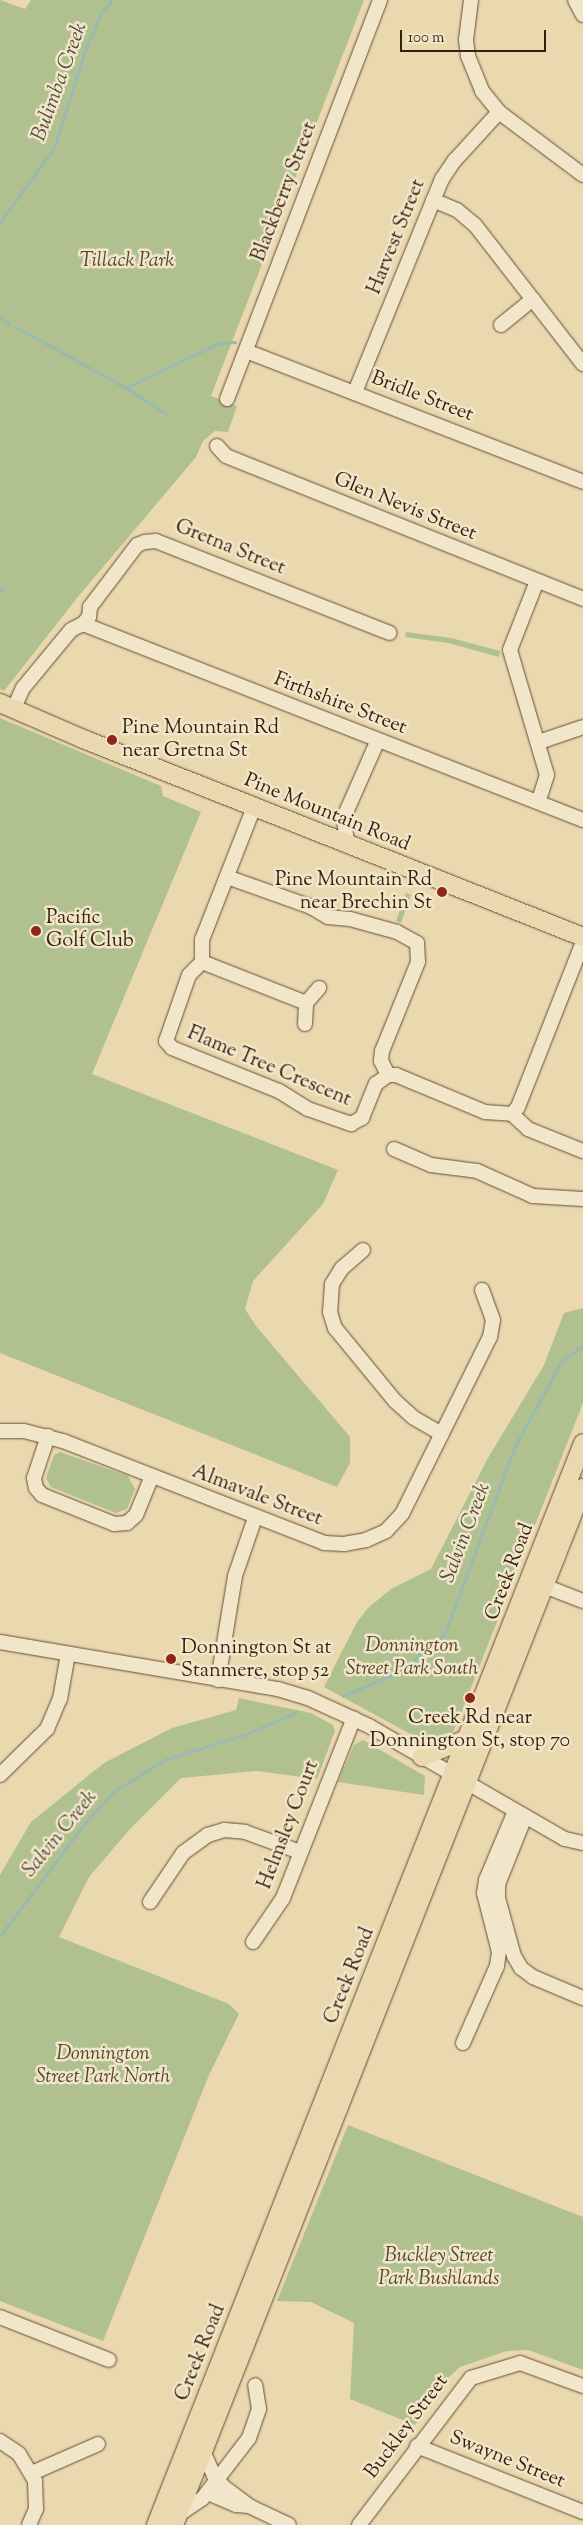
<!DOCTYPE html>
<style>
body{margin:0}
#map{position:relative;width:583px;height:2525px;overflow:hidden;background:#ead8ae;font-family:"Sorts Mill Goudy",serif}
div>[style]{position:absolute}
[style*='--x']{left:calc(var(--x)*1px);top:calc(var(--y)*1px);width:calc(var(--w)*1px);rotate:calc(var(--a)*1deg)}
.green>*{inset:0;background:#b0c08f}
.stream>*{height:3px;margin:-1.5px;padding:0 1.5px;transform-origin:1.5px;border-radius:1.5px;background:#99b9b1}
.roads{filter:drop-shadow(0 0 1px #644d36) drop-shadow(0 0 1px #644d36)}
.minor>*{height:14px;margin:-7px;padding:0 7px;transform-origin:7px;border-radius:7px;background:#f1e6ca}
.major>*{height:18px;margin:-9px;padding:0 9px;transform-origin:9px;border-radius:9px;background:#ead8ae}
.dots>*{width:14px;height:14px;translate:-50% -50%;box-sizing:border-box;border:2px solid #f1e6ca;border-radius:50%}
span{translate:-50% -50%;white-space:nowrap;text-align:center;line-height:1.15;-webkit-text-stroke:5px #f1e6ca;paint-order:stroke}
.street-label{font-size:20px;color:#371f0e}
.park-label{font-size:20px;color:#55472e;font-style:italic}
.poi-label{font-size:20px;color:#371f0e}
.left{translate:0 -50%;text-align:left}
.right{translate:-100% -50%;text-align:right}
.water-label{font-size:21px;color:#544d3f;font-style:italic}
.scale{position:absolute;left:400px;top:30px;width:146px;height:22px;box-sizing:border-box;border:2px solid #371f0e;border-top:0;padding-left:6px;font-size:15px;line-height:18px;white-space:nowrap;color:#371f0e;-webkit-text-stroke:4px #f1e6ca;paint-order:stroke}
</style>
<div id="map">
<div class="green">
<i style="clip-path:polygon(0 0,25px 9px,31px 0,364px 0,211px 396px,237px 406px,228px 432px,215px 431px,203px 441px,196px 457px,77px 598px,4px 691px,0 689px)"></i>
<i style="clip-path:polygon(406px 632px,451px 638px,500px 651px,499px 657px,448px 643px,405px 637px)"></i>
<i style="clip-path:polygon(0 718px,161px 786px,163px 796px,201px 812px,92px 1074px,338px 1170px,323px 1204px,253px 1281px,245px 1309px,256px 1326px,350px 1437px,350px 1463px,337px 1487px,0 1353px)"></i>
<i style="clip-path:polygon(406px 893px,411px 895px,401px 923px,396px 921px)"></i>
<i style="clip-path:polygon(583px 1308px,583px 1403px,456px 1726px,451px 1735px,439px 1742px,427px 1743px,324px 1687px,357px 1622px,368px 1608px,391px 1589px,431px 1569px,488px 1458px,544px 1365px,564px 1313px)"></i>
<i style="clip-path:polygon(60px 1452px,128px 1476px,135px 1489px,127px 1509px,116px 1513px,51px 1487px,46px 1478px,54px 1455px)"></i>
<i style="clip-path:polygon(239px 1698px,311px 1713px,333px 1725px,335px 1731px,317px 1779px,257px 1771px,181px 1778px,129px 1830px,89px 1877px,59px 1937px,229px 2004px,239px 2014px,209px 2075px,103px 2341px,0 2301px,0 1875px,31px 1822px,104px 1763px,172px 1728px,236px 1710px)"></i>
<i style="clip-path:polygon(363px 1740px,425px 1776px,424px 1795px,338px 1782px,354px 1745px)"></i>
<i style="clip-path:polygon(348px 2125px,583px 2217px,583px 2370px,528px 2350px,507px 2351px,460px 2367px,446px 2380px,415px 2425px,350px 2399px,354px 2323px,311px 2302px,277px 2301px)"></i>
</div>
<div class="stream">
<i style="--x:0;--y:222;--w:92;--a:-53.9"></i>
<i style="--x:54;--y:148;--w:105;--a:-72.3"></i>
<i style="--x:86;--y:48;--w:39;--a:-67"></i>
<i style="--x:101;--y:12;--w:16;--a:-47"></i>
<i style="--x:0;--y:318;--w:10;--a:29"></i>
<i style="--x:16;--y:327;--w:128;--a:29"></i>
<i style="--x:128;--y:389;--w:45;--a:33.3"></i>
<i style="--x:125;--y:388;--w:104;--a:-25.6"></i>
<i style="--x:219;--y:343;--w:16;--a:-4"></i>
<i style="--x:0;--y:590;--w:4;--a:-14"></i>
<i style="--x:343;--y:1696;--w:63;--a:-23.3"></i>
<i style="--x:401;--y:1671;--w:58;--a:-40.8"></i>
<i style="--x:445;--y:1633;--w:197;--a:-69.5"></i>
<i style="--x:514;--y:1448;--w:100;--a:-61.4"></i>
<i style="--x:562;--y:1360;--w:25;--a:-34"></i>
<i style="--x:0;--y:1936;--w:146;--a:-53.1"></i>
<i style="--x:88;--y:1819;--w:37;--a:-47"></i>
<i style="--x:113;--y:1792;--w:60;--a:-32.1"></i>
<i style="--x:164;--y:1760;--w:89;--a:-17.6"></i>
<i style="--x:249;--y:1733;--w:52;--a:-23.6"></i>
</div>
<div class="roads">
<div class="minor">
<i style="--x:471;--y:0;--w:40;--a:97.1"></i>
<i style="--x:466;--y:40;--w:16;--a:83"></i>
<i style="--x:468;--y:56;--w:38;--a:68"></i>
<i style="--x:482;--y:91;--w:27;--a:51"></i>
<i style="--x:499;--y:112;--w:105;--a:36.9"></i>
<i style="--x:575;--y:0;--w:17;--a:62"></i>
<i style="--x:433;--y:200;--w:26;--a:23"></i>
<i style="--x:457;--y:210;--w:23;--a:40"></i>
<i style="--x:475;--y:225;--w:176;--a:52.2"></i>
<i style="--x:501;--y:325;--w:41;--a:-39.1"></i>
<i style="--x:246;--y:351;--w:362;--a:21.2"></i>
<i style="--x:355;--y:392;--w:230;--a:-67.8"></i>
<i style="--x:442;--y:179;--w:23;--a:-56"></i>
<i style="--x:455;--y:160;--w:65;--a:-47.5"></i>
<i style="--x:227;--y:399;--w:427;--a:-69"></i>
<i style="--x:217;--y:446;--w:13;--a:48"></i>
<i style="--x:226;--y:456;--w:385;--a:21.8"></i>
<i style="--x:537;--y:581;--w:74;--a:111.4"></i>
<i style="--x:510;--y:650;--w:130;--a:73.5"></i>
<i style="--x:547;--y:775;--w:28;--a:108"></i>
<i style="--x:83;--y:624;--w:537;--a:21.41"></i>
<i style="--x:14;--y:708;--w:22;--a:-66"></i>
<i style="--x:23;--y:688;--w:75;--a:-50.4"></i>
<i style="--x:71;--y:630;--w:13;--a:-27"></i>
<i style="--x:83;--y:624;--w:9;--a:-49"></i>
<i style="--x:89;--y:617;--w:10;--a:-84"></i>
<i style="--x:90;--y:607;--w:78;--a:-52.8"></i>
<i style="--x:137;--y:545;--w:9;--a:-21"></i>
<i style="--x:145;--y:542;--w:11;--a:-5"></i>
<i style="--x:156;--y:541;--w:251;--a:21.5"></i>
<i style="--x:539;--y:742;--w:46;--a:-18.8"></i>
<i style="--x:254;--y:807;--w:143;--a:111.4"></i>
<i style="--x:202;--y:940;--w:22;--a:90"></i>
<i style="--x:202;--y:962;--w:18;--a:135"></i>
<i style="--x:189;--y:975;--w:70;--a:109.2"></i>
<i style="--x:166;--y:1041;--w:9;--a:49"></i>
<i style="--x:172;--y:1048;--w:115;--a:21.9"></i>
<i style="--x:279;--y:1091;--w:34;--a:32"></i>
<i style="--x:308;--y:1109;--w:46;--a:19.2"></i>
<i style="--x:351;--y:1124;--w:13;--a:-29"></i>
<i style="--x:362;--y:1118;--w:37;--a:-68"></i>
<i style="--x:376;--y:1084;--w:15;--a:-37"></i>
<i style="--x:388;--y:1075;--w:8;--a:0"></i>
<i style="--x:396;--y:1075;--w:96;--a:22.6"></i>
<i style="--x:485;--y:1112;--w:27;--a:4"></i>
<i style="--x:512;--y:1114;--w:9;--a:-49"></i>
<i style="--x:518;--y:1107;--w:177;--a:-68.5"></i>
<i style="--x:347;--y:843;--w:26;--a:-97"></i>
<i style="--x:344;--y:817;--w:84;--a:-66.2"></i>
<i style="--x:227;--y:877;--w:87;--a:19.5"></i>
<i style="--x:309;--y:906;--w:22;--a:30"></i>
<i style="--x:328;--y:917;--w:22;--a:5"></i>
<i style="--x:350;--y:919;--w:49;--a:15.5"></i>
<i style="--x:397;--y:932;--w:23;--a:29"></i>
<i style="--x:417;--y:943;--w:19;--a:87"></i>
<i style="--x:418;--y:962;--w:96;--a:112"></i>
<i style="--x:382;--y:1051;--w:10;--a:96"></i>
<i style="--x:381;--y:1061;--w:16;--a:63"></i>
<i style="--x:202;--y:962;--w:112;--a:21.5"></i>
<i style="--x:305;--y:1024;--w:21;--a:-87"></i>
<i style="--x:306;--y:1003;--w:20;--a:-49"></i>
<i style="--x:512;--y:1114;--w:22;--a:43"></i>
<i style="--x:528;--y:1129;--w:59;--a:21.8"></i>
<i style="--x:394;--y:1149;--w:40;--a:23.4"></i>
<i style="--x:431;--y:1165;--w:46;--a:7.4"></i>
<i style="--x:477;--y:1171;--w:61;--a:24.1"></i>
<i style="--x:533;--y:1196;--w:50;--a:3.4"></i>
<i style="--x:363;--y:1250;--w:28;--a:139"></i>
<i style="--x:342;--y:1268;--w:19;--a:122"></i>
<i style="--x:332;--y:1284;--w:28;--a:94"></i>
<i style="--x:330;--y:1312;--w:17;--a:73"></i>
<i style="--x:335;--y:1328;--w:94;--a:50.6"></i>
<i style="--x:395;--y:1401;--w:25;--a:42"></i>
<i style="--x:414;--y:1418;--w:32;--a:30"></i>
<i style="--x:0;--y:1431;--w:24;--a:0"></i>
<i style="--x:24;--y:1431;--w:40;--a:14.4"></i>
<i style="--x:63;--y:1441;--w:280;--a:21.3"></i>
<i style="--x:324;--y:1543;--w:20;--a:3"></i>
<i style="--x:344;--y:1544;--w:22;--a:-10"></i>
<i style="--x:366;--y:1540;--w:22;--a:-24"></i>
<i style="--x:386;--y:1531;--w:23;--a:-47"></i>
<i style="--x:402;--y:1514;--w:198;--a:-63.6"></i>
<i style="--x:490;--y:1337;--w:17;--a:-80"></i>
<i style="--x:493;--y:1320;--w:32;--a:-110"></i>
<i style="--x:48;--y:1436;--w:44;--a:108.4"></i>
<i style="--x:34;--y:1478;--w:10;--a:79"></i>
<i style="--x:36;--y:1488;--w:9;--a:49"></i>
<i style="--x:42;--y:1495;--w:78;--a:21.9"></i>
<i style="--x:114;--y:1524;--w:13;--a:-4"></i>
<i style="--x:127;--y:1523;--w:12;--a:-42"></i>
<i style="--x:136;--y:1515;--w:42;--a:-67.7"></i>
<i style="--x:537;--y:1583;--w:49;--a:21.4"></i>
<i style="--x:0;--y:1642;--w:282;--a:9.6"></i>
<i style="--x:278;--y:1689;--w:31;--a:17"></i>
<i style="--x:308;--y:1698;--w:67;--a:24.7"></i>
<i style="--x:369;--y:1726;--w:226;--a:30"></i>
<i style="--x:565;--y:1839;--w:18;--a:13"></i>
<i style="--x:218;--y:1680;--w:105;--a:-80.7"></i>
<i style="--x:235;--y:1576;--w:61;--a:-71"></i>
<i style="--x:0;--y:1775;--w:66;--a:-44.4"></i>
<i style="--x:47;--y:1729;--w:33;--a:-67"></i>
<i style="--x:60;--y:1699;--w:46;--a:-79.9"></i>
<i style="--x:525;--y:1817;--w:72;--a:111.9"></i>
<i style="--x:498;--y:1884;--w:14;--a:90"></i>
<i style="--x:498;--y:1898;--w:60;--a:74.6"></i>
<i style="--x:514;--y:1956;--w:14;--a:60"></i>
<i style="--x:521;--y:1968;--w:15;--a:37"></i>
<i style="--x:533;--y:1977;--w:54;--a:22.8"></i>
<i style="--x:150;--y:1902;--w:59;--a:-56"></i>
<i style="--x:183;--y:1853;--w:31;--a:-36"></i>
<i style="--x:208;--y:1835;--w:17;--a:-17"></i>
<i style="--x:224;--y:1830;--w:21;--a:5"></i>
<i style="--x:245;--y:1832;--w:59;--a:20"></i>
<i style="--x:253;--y:1942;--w:53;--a:-55.7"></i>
<i style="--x:283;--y:1898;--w:193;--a:-68.5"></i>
<i style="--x:463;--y:2043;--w:84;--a:-66.2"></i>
<i style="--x:497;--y:1966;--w:14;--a:-82"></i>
<i style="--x:499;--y:1952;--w:61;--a:-104.3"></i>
<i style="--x:484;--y:1893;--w:13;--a:-81"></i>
<i style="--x:486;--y:1880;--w:75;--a:-67.2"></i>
<i style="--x:0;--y:2317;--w:117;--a:21.5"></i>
<i style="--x:0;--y:2441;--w:23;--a:34"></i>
<i style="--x:19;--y:2454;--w:31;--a:59"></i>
<i style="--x:35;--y:2481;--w:28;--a:88"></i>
<i style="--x:36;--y:2509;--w:17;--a:114"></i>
<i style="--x:417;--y:2446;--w:179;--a:21.7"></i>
<i style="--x:203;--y:2451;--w:27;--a:66"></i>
<i style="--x:214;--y:2476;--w:15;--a:48"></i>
<i style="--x:224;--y:2487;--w:31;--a:37"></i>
<i style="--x:249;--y:2506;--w:44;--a:25.4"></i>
<i style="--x:32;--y:2473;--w:72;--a:-23.7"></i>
<i style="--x:208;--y:2493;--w:30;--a:23"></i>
<i style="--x:236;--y:2505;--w:13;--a:4"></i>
<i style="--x:178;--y:2515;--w:29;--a:-34"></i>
<i style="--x:202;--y:2499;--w:77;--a:-52.4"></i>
<i style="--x:249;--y:2438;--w:31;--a:-71"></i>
<i style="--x:259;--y:2409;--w:24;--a:-99"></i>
<i style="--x:359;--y:2525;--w:185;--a:-52.7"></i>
<i style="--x:471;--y:2378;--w:51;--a:-17"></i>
<i style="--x:520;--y:2363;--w:67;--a:20.1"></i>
</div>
<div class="major">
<i style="--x:0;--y:703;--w:90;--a:23.4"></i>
<i style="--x:83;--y:739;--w:538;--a:21.6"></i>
<i style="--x:422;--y:1757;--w:48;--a:-22.2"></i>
<i style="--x:156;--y:2525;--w:1163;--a:-68.46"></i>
<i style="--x:174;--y:2525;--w:1115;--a:-68.48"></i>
</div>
</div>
<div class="dots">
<i style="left:112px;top:740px;background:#8f2418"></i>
<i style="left:442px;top:892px;background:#8f2418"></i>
<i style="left:36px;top:931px;background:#8f2418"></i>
<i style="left:171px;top:1659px;background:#8f2418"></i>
<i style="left:470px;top:1698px;background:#8f2418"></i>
</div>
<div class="street-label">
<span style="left:285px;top:192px;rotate:-69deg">Blackberry Street</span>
<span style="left:397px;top:237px;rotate:-68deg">Harvest Street</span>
<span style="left:422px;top:397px;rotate:21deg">Bridle Street</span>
<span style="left:405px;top:507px;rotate:22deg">Glen Nevis Street</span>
<span style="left:230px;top:548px;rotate:22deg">Gretna Street</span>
<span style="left:340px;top:704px;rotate:21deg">Firthshire Street</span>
<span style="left:327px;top:813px;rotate:22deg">Pine Mountain Road</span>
<span style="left:269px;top:1067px;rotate:23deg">Flame Tree Crescent</span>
<span style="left:257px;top:1496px;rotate:21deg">Almavale Street</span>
<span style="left:510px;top:1572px;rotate:-69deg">Creek Road</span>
<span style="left:289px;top:1825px;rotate:-69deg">Helmsley Court</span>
<span style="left:350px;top:1976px;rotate:-68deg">Creek Road</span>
<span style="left:201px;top:2353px;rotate:-68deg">Creek Road</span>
<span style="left:407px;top:2427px;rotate:-53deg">Buckley Street</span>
<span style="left:507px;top:2460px;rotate:22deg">Swayne Street</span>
</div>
<div class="park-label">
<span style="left:127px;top:261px">Tillack Park</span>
<span style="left:412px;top:1658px">Donnington<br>Street Park South</span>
<span style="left:103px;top:2066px">Donnington<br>Street Park North</span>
<span style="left:439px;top:2268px">Buckley Street<br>Park Bushlands</span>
</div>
<div class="poi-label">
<span class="left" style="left:122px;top:740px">Pine Mountain Rd<br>near Gretna St</span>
<span class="right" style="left:432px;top:892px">Pine Mountain Rd<br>near Brechin St</span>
<span class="left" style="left:46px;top:930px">Pacific<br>Golf Club</span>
<span class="left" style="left:181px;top:1660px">Donnington St at<br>Stanmere, stop 52</span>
<span style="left:470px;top:1730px">Creek Rd near<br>Donnington St, stop 70</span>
</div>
<div class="water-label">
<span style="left:60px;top:82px;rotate:-70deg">Bulimba Creek</span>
<span style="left:466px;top:1533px;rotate:-69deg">Salvin Creek</span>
<span style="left:60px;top:1834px;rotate:-51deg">Salvin Creek</span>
</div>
<div class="scale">100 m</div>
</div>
